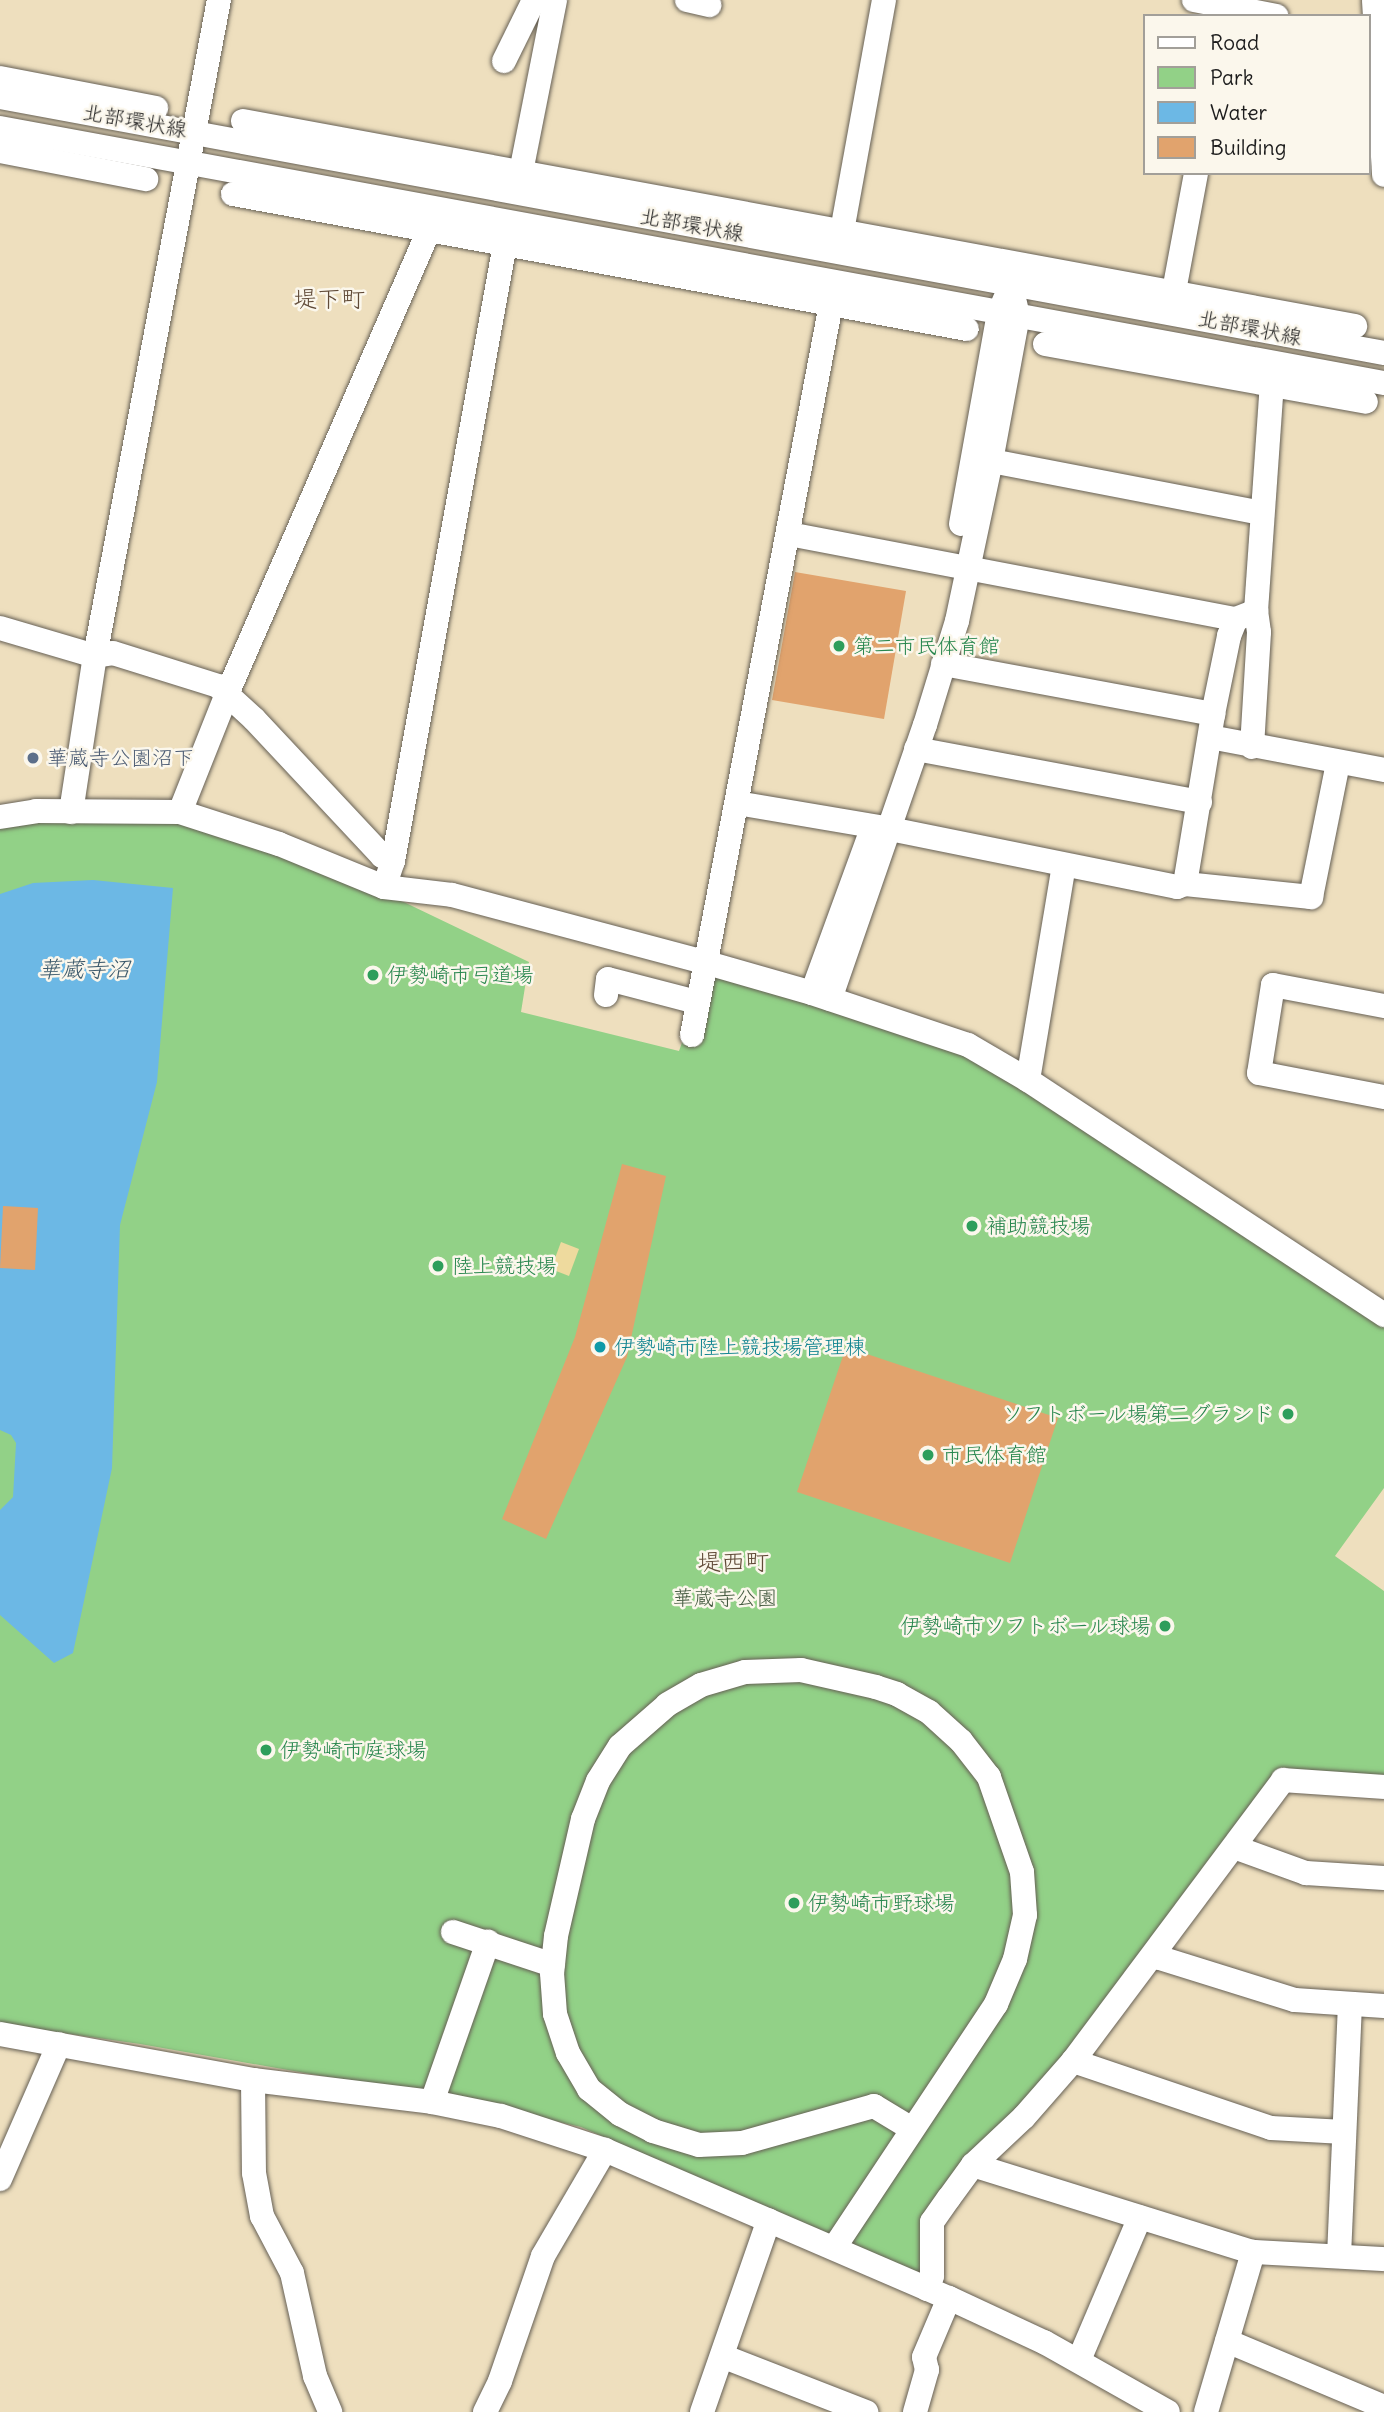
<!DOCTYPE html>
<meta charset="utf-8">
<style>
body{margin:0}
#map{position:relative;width:1384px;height:2412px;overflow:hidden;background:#eedfbe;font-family:Delius,"Klee One",sans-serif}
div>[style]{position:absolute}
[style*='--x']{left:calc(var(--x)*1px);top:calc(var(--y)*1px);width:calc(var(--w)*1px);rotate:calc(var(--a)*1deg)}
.green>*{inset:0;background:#92d187}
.sand>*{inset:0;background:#eeda9e}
.water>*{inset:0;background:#6cb8e5}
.building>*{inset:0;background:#e1a36d}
.roads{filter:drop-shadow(0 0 2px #666055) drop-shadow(0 0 2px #666055)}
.minor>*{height:24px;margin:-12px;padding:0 12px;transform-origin:12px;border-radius:12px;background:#fff}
.dots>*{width:19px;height:19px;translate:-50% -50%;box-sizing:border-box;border:4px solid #fbf7ec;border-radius:50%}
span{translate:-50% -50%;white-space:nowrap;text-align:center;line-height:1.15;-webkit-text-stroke:5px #fbf7ec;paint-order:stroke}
.street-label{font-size:21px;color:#1c1c1c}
.leisure-label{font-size:21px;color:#27864d}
.left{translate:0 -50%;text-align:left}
.right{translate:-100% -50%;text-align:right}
.service-label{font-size:21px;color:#4e5e75}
.culture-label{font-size:21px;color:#0d838f}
.park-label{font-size:21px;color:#455b41}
.water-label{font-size:23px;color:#3c5a6c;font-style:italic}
.quarter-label{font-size:24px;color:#614b38}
.legend{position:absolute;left:1143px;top:14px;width:228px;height:161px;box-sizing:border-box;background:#fbf7ec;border:2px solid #a29f99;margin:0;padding:9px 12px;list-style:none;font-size:21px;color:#1c1c1c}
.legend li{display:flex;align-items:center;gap:14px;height:35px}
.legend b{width:35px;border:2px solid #a29f99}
</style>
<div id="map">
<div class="green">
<i style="clip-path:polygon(24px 820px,192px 821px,385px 893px,529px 962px,521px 1012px,679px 1051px,707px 972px,975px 1057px,1384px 1321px,1384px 1488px,1335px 1556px,1384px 1591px,1384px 1777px,1278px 1772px,1100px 2017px,925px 2217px,923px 2276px,581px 2127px,481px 2104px,140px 2044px,0 2024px,0 825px)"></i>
</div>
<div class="sand">
<i style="clip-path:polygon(561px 1242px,579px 1249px,569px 1276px,551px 1269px)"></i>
</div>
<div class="water">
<i style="clip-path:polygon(93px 880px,173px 888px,157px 1082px,120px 1225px,112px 1468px,73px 1653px,54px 1663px,0 1615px,0 1510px,13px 1497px,16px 1443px,11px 1435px,0 1430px,0 894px,33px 883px)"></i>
</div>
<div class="building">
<i style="clip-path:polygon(795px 572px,906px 591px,884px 719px,772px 700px)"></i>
<i style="clip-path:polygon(622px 1164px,666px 1176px,627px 1357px,546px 1539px,502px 1519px,575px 1337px)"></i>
<i style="clip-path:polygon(3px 1206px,38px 1208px,35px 1270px,0 1268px)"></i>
<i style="clip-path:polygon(846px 1347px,1058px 1418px,1010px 1563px,797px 1492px)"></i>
</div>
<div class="roads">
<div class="minor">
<i style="--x:687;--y:0;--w:23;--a:13"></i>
<i style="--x:1194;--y:0;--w:84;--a:11"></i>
<i style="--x:1374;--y:0;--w:175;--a:86.7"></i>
<i style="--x:504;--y:61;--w:68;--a:-63.8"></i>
<i style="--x:0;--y:78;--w:159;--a:10.9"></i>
<i style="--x:0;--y:97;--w:1407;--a:10.48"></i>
<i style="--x:243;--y:121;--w:1131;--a:10.45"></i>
<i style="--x:0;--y:128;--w:1407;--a:10.44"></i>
<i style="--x:0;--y:151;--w:149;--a:10.9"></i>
<i style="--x:521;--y:172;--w:175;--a:-78.8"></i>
<i style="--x:233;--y:194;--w:746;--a:10.42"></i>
<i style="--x:842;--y:231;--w:235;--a:-79.7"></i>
<i style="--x:1174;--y:291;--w:120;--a:-79.4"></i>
<i style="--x:1045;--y:344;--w:326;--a:10.2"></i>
<i style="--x:976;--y:458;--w:290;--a:10.9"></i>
<i style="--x:961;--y:524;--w:214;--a:-79.8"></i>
<i style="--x:999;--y:313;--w:15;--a:-67"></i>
<i style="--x:789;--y:534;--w:455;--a:10.8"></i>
<i style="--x:1236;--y:619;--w:22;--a:-22"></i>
<i style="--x:1256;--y:611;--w:227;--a:-86"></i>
<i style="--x:0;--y:628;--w:99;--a:16.4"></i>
<i style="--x:95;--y:656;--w:18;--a:-9"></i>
<i style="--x:113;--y:653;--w:110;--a:17.4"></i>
<i style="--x:218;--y:686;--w:49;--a:42.5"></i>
<i style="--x:254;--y:719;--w:187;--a:46.9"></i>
<i style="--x:382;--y:856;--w:12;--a:24"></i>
<i style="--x:943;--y:664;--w:275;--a:10.5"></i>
<i style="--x:1210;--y:737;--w:177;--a:10.7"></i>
<i style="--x:1252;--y:747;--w:115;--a:-86.5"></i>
<i style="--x:1259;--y:632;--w:21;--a:-98"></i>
<i style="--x:916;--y:749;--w:289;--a:10.6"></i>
<i style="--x:737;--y:803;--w:155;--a:9.6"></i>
<i style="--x:890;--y:829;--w:293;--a:11.4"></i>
<i style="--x:1177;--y:887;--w:9;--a:-21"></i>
<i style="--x:1185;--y:884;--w:172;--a:-80.6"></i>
<i style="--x:1213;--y:714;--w:80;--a:-78.4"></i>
<i style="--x:1229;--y:636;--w:18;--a:-68"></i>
<i style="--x:71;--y:812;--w:158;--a:-81.3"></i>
<i style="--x:95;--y:656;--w:668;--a:-79.3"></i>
<i style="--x:180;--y:812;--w:127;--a:-68.3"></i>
<i style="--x:227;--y:694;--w:506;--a:-66.47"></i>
<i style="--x:0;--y:817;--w:36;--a:-9"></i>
<i style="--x:36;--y:811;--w:144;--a:0.4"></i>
<i style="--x:180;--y:812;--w:104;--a:17.9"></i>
<i style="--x:279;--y:844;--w:113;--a:22.3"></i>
<i style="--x:384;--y:887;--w:68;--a:6.7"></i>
<i style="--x:452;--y:895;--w:261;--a:14.9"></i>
<i style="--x:704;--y:962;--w:112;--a:16"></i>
<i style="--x:812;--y:993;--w:164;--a:18.4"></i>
<i style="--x:968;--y:1045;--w:69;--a:30.3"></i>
<i style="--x:1028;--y:1080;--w:427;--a:33.4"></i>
<i style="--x:1185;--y:884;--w:127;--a:5.9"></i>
<i style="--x:1311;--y:897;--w:137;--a:-78.6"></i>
<i style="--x:384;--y:887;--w:28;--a:-71"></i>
<i style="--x:393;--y:861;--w:627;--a:-79.71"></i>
<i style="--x:812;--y:993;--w:166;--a:-69.9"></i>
<i style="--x:606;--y:995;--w:16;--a:-83"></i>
<i style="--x:608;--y:979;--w:92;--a:14.5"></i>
<i style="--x:830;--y:999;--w:290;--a:-70.9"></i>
<i style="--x:925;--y:725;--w:109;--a:-72.9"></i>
<i style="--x:957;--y:621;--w:164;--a:-78"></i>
<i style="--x:991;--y:461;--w:147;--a:-79.5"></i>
<i style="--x:1018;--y:316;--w:17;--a:-103"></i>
<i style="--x:1384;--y:1006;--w:113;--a:-169.3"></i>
<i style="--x:1273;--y:985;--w:89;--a:99"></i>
<i style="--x:1259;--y:1073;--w:127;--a:10.9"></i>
<i style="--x:692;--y:1035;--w:744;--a:-79.23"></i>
<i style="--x:1028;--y:1080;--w:217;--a:-80.5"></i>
<i style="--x:1234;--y:1847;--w:77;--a:19.9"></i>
<i style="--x:1306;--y:1873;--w:78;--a:3.7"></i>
<i style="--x:453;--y:1932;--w:105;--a:18.3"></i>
<i style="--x:1155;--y:1953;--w:7;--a:45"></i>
<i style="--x:1160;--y:1958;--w:141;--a:17.3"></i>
<i style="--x:1295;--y:2000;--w:89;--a:3.9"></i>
<i style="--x:0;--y:2034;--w:257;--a:10.3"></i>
<i style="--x:253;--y:2080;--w:180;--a:7"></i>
<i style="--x:432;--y:2102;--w:70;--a:11.5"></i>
<i style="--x:501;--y:2116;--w:109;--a:18.1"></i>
<i style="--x:605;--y:2150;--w:374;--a:23.3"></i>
<i style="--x:949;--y:2298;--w:105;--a:24.9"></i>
<i style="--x:1044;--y:2342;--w:142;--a:29.4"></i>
<i style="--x:1073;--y:2061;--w:209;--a:18.7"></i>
<i style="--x:1271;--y:2128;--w:73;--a:3.1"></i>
<i style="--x:253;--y:2080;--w:93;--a:89.4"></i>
<i style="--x:254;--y:2173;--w:44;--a:79.5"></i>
<i style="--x:262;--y:2216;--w:64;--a:62.2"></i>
<i style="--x:292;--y:2273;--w:106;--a:77.4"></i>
<i style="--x:315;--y:2376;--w:39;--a:67"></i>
<i style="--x:432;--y:2102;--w:170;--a:-70.7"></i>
<i style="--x:973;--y:2165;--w:293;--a:17.3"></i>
<i style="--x:1253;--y:2252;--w:131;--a:3.1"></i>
<i style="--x:0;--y:2179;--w:147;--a:-66.4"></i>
<i style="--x:834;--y:2248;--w:293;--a:-56.4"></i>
<i style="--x:996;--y:2004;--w:49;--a:-67.1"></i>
<i style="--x:1015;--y:1959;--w:45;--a:-77.2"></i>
<i style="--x:1025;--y:1915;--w:43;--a:-94"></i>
<i style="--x:1022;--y:1872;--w:101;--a:-109.2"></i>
<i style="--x:989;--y:1777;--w:46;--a:-127.9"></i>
<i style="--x:961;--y:1741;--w:43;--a:-137.8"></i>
<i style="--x:929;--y:1712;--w:37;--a:-151"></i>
<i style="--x:897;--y:1694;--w:22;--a:-162"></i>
<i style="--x:876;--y:1687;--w:77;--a:-167.2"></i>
<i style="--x:801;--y:1670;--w:56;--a:178"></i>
<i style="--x:745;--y:1672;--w:46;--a:163.5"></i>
<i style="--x:701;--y:1685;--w:39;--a:150"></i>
<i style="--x:667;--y:1705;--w:62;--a:138.9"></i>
<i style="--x:620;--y:1746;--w:41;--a:122.2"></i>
<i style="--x:598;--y:1781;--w:41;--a:111.5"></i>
<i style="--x:583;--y:1819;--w:120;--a:103"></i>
<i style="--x:556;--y:1936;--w:37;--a:96"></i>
<i style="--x:552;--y:1973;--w:41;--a:85.8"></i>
<i style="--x:555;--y:2014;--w:41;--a:71.6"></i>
<i style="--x:568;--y:2053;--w:42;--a:59.7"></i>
<i style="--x:589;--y:2089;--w:40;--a:39"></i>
<i style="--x:620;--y:2114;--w:37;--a:27"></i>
<i style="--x:653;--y:2131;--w:48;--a:16.9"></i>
<i style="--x:699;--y:2145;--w:43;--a:-2.7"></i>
<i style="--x:742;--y:2143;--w:137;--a:-15.7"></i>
<i style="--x:874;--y:2106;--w:44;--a:31.2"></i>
<i style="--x:1339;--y:2256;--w:251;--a:-87.5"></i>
<i style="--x:927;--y:2289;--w:14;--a:-69"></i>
<i style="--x:932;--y:2276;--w:54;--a:-90"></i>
<i style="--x:932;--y:2222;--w:29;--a:-55"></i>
<i style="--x:949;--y:2198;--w:41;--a:-54"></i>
<i style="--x:973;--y:2165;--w:70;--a:-43.3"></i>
<i style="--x:1024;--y:2117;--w:74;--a:-48.8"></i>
<i style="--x:1073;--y:2061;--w:351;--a:-53.2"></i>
<i style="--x:1283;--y:1780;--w:101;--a:4"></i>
<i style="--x:1227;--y:2341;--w:170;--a:22.8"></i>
<i style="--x:722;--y:2356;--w:155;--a:21.3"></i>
<i style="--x:1079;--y:2360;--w:155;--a:-66.9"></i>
<i style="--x:485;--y:2412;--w:34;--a:-64"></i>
<i style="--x:500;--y:2381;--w:132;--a:-71"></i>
<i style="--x:543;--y:2256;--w:123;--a:-59.7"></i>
<i style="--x:702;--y:2412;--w:203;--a:-70.8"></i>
<i style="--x:915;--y:2412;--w:44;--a:-74.1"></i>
<i style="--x:927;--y:2370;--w:13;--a:-103"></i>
<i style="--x:924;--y:2357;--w:64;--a:-67"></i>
<i style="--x:1206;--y:2412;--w:167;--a:-73.6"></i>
</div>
</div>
<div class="dots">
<i style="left:839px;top:646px;background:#2e9e5b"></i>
<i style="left:33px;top:758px;background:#5c6f8a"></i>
<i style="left:373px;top:975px;background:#2e9e5b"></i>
<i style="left:972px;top:1226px;background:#2e9e5b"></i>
<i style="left:438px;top:1266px;background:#2e9e5b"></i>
<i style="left:600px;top:1347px;background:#0f9aa8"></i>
<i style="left:1288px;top:1414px;background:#2e9e5b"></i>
<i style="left:928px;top:1455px;background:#2e9e5b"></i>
<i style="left:1165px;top:1626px;background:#2e9e5b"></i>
<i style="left:266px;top:1750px;background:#2e9e5b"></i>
<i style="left:794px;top:1903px;background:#2e9e5b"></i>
</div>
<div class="street-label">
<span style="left:135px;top:121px;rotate:10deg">北部環状線</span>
<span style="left:692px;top:225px;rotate:10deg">北部環状線</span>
<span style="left:1250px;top:328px;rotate:11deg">北部環状線</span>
</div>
<div class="leisure-label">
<span class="left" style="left:853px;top:646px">第二市民体育館</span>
<span class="left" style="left:387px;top:975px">伊勢崎市弓道場</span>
<span class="left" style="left:986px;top:1226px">補助競技場</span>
<span class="left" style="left:452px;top:1266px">陸上競技場</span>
<span class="right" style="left:1274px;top:1414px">ソフトボール場第二グランド</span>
<span class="left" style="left:942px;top:1455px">市民体育館</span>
<span class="right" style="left:1151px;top:1626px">伊勢崎市ソフトボール球場</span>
<span class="left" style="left:280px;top:1750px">伊勢崎市庭球場</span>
<span class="left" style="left:808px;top:1903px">伊勢崎市野球場</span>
</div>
<div class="service-label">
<span class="left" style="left:47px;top:758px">華蔵寺公園沼下</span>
</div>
<div class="culture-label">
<span class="left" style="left:614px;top:1347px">伊勢崎市陸上競技場管理棟</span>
</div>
<div class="park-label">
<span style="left:725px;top:1598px">華蔵寺公園</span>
</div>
<div class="water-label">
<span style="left:84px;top:969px">華蔵寺沼</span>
</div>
<div class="quarter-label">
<span style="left:329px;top:299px">堤下町</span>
<span style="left:733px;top:1562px">堤西町</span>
</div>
<ul class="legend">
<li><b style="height:9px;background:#fff"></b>Road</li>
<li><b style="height:19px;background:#92d187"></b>Park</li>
<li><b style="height:19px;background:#6cb8e5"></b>Water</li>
<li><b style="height:19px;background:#e1a36d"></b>Building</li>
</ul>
</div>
